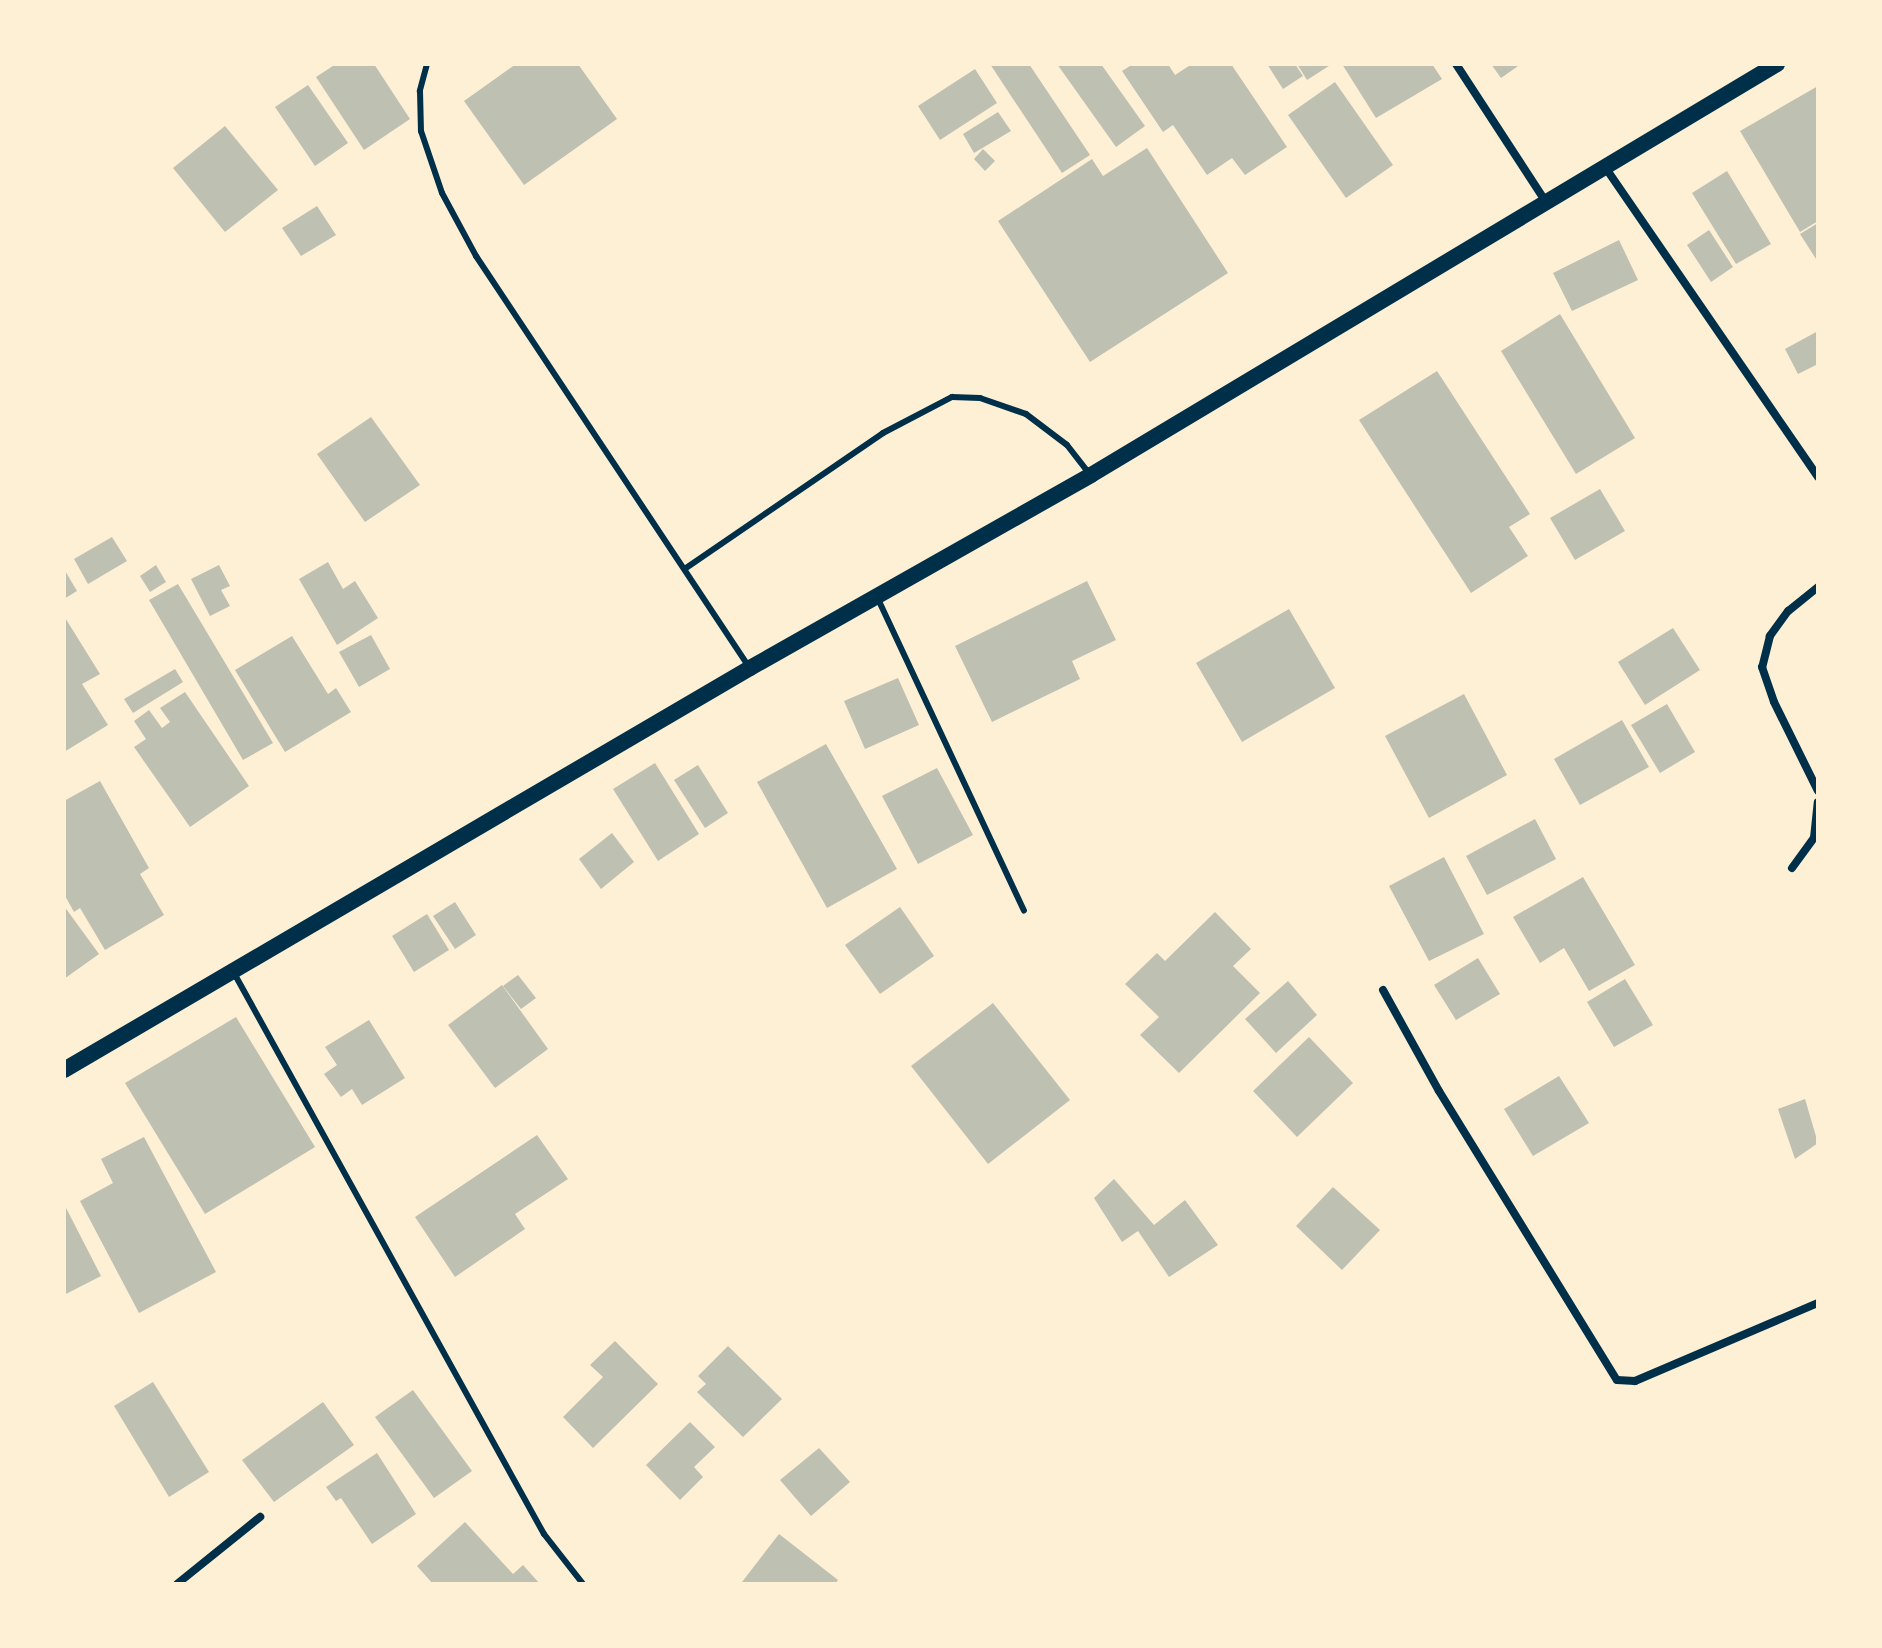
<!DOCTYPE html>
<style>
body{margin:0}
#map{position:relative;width:1882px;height:1648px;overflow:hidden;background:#fdf0d5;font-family:"Noto Sans",sans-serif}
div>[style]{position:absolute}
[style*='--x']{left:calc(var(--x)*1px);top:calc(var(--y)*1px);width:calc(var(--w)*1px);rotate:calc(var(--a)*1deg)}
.building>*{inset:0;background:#bec0b2}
.service>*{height:6px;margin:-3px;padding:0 3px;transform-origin:3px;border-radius:3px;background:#003049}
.minor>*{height:8px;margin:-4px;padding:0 4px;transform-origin:4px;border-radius:4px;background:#003049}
.secondary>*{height:16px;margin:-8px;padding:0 8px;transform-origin:8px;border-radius:8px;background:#003049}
span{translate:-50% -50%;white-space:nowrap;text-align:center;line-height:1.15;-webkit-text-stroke:7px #fdf0d5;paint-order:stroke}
.frame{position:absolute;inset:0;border:66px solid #fdf0d5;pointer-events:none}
</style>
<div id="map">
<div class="building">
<i style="clip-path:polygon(336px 64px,374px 64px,410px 119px,364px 150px,316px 77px)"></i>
<i style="clip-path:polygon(516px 64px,578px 64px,617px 119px,524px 185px,464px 101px)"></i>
<i style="clip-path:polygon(990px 64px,1029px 64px,1090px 155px,1062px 173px)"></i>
<i style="clip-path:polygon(1057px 64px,1101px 64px,1145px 126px,1116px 147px)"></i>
<i style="clip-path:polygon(1133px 64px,1168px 64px,1175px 75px,1192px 64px,1231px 64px,1287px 147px,1245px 175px,1232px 158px,1207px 175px,1173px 125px,1163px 132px,1122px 71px)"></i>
<i style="clip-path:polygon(1267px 64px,1295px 64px,1303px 76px,1283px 89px)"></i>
<i style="clip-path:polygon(1297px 64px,1332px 64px,1307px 80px)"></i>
<i style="clip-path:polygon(1342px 64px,1432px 64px,1442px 79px,1376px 118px)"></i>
<i style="clip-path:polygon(1491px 64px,1521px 64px,1501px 78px)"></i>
<i style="clip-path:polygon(975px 69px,997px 103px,940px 140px,918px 106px)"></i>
<i style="clip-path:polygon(1335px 82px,1393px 165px,1346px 198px,1288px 115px)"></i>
<i style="clip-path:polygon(308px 85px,348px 143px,315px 166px,275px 107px)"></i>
<i style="clip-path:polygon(1818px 86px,1818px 221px,1800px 232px,1740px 131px)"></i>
<i style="clip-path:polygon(998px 112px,1011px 131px,974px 153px,963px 134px)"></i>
<i style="clip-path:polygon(225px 126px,278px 190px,225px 232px,173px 168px)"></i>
<i style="clip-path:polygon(1147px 148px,1228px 273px,1090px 362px,998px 221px,1092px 159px,1103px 176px)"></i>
<i style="clip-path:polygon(983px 149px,995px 161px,985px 171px,974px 159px)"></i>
<i style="clip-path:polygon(1727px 171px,1771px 244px,1736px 264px,1692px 193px)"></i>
<i style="clip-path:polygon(317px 206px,336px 235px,301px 256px,282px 228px)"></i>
<i style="clip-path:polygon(1818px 223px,1818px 262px,1800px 234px)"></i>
<i style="clip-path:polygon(1709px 230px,1733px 267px,1711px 282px,1687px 245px)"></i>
<i style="clip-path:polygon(1619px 240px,1638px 280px,1572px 311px,1553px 273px)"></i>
<i style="clip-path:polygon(1560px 314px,1635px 438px,1576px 474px,1501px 351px)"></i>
<i style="clip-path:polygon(1818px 331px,1818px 364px,1798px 374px,1785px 349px)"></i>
<i style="clip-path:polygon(1437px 371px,1530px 514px,1509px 527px,1528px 556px,1471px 593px,1359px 420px)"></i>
<i style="clip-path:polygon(371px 417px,420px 485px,365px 522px,317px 454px)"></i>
<i style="clip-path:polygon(1600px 489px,1625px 531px,1575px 560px,1550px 518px)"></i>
<i style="clip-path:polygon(112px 537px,127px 561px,88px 584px,74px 559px)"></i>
<i style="clip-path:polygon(328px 562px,343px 589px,355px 581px,378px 618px,337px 645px,299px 579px)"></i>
<i style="clip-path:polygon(156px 565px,166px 582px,150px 592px,140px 576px)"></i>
<i style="clip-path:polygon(219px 565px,230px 586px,221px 590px,230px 606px,210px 616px,191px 579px)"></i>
<i style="clip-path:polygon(64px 569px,77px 591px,64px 599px)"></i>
<i style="clip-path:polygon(1087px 581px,1116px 640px,1072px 661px,1080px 679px,992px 722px,955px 646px)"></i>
<i style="clip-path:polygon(178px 584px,273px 743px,243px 760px,149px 600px)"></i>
<i style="clip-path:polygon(1289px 609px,1335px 688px,1242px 742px,1196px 663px)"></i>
<i style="clip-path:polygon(64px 616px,100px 674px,82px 684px,108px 725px,64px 752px)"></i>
<i style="clip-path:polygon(1673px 628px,1700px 670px,1645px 705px,1618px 662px)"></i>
<i style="clip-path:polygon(371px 635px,390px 669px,359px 687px,339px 652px)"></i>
<i style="clip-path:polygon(292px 636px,328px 694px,336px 688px,351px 712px,285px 752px,235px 670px)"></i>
<i style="clip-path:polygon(175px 669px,183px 682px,133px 713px,124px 699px)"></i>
<i style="clip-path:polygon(898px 678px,919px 725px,865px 749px,844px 701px)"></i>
<i style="clip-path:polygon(185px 692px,249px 786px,190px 827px,134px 747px,146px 739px,134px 721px,149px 710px,162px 728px,170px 722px,160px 708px)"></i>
<i style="clip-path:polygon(1464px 694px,1507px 775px,1429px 818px,1385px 736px)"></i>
<i style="clip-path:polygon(1667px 704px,1695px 752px,1660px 773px,1631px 725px)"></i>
<i style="clip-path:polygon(1622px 720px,1649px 767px,1580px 805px,1554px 759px)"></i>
<i style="clip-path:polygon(826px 744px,897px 869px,827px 908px,757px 782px)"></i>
<i style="clip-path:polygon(655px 763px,699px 834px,658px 861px,613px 789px)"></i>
<i style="clip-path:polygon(698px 765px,728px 813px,705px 828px,674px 780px)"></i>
<i style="clip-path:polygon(937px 768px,973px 835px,918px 864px,882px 796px)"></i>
<i style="clip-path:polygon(100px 781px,149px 868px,140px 874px,164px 915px,105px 950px,80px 908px,74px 912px,64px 894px,64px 801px)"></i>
<i style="clip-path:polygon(1535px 819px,1556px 859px,1487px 895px,1466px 856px)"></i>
<i style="clip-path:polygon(612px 833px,634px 862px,601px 889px,579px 859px)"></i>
<i style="clip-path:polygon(1444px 857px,1484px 934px,1429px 961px,1389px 886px)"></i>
<i style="clip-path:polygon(1583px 877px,1635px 965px,1589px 991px,1564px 948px,1540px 963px,1513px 917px)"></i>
<i style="clip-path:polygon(455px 902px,476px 935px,455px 949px,433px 916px)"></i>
<i style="clip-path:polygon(64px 906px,99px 954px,64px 979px)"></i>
<i style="clip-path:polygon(900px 907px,934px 956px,880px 994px,845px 945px)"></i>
<i style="clip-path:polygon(1215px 912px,1251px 949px,1233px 966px,1260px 993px,1179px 1073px,1140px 1035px,1159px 1017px,1125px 984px,1157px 953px,1165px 961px)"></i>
<i style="clip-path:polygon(427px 914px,449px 950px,414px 972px,392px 936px)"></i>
<i style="clip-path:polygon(1478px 958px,1500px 994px,1456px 1020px,1434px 985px)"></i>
<i style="clip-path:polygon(518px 975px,536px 998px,521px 1009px,503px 986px)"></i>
<i style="clip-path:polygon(1625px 979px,1653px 1025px,1614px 1047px,1587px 1002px)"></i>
<i style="clip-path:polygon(1288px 981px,1317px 1015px,1276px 1053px,1245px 1019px)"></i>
<i style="clip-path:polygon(502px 985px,548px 1049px,495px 1088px,448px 1025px)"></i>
<i style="clip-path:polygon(993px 1003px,1070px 1100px,988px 1164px,911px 1066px)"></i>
<i style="clip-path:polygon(236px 1017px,315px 1147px,205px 1214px,125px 1083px)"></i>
<i style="clip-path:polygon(369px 1020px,405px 1078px,362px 1105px,352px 1089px,341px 1097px,324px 1074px,337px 1065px,325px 1047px)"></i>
<i style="clip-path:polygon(1309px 1037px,1353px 1083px,1297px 1137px,1253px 1091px)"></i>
<i style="clip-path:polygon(1559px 1076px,1589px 1123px,1533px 1156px,1504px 1109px)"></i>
<i style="clip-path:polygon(1805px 1099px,1818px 1143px,1795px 1159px,1778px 1109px)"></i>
<i style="clip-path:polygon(537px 1135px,568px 1179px,515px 1214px,525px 1229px,455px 1277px,415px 1217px)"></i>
<i style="clip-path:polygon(144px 1137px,216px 1272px,139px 1313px,80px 1201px,113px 1183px,101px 1159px)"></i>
<i style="clip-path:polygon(1114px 1179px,1154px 1225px,1185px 1200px,1218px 1245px,1169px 1277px,1138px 1231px,1122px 1242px,1094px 1198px)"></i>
<i style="clip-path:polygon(1333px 1187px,1380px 1230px,1342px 1270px,1296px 1226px)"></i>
<i style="clip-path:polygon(64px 1204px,101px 1276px,64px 1295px)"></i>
<i style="clip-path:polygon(615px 1341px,658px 1384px,593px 1448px,563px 1417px,603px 1377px,590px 1365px)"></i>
<i style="clip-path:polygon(728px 1346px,782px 1399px,743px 1437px,697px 1392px,706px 1384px,698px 1376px)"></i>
<i style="clip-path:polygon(153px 1382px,209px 1472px,169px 1497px,114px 1406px)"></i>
<i style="clip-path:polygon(413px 1390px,472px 1471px,434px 1498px,375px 1417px)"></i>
<i style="clip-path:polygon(323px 1402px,354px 1445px,274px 1502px,242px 1460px)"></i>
<i style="clip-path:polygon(690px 1422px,715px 1447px,694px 1467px,703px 1477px,680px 1500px,646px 1465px)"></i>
<i style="clip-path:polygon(819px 1448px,850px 1482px,811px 1516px,780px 1480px)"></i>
<i style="clip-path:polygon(377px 1453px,416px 1514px,372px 1544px,341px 1498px,336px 1501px,326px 1487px)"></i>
<i style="clip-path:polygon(465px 1522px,513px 1574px,523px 1565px,540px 1584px,433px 1584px,417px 1566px)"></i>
<i style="clip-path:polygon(779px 1534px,838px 1580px,835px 1584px,742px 1582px)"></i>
</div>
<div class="service">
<i style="--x:427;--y:64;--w:28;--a:105"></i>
<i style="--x:420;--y:91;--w:40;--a:88.6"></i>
<i style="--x:421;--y:131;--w:65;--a:71.3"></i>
<i style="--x:442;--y:193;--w:72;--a:61.6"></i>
<i style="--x:476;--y:256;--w:495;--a:56.4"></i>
<i style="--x:686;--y:568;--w:239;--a:-34.4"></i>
<i style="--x:883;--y:433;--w:78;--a:-27.6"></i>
<i style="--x:952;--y:397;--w:28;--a:2"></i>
<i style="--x:980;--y:398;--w:49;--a:19.2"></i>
<i style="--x:1026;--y:414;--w:51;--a:37.1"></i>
<i style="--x:1067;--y:445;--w:34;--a:52"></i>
<i style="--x:878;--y:599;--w:344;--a:64.9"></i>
<i style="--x:234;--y:973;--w:641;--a:61.08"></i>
<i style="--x:544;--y:1534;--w:63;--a:52"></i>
</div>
<div class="minor">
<i style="--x:1456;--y:64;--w:165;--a:56.9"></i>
<i style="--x:1605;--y:167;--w:376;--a:55.5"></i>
<i style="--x:1818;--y:587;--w:38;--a:141"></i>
<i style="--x:1788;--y:611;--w:31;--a:126"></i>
<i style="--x:1770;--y:636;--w:32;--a:104"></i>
<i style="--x:1762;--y:667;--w:37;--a:71"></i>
<i style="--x:1774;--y:702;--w:99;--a:63.7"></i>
<i style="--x:1792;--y:868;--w:37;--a:-54"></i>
<i style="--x:1814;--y:838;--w:36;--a:-84"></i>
<i style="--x:1383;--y:990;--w:115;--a:61"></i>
<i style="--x:1439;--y:1091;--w:339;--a:58.4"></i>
<i style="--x:1617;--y:1380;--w:18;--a:3"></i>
<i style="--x:1635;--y:1381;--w:199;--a:-23.1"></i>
<i style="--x:177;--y:1584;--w:107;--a:-38.9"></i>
</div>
<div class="secondary">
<i style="--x:64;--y:1070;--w:795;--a:-30.37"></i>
<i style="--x:750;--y:668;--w:392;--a:-29.5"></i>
<i style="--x:1091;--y:475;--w:800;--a:-30.93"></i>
</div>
<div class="frame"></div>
</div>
